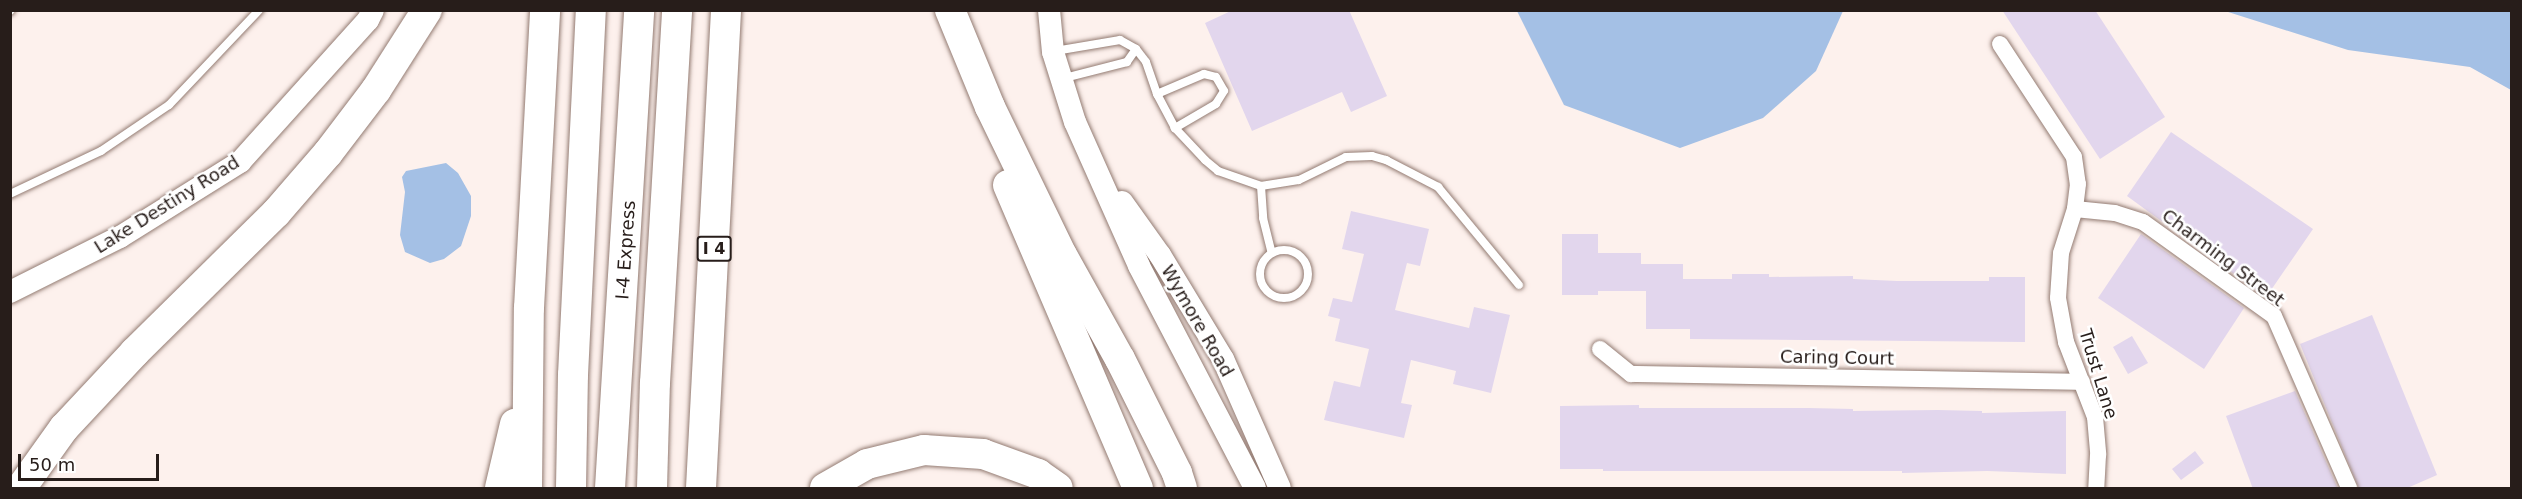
<!DOCTYPE html>
<style>
body{margin:0}
#map{position:relative;width:2522px;height:499px;overflow:hidden;background:#fdf1ed;font-family:"DejaVu Sans",sans-serif}
div>[style]{position:absolute}
[style*='--x']{left:calc(var(--x)*1px);top:calc(var(--y)*1px);width:calc(var(--w)*1px);rotate:calc(var(--a)*1deg)}
.water>*{inset:0;background:#a4c0e5}
.building>*{inset:0;background:#e2d6ed}
.roads{filter:drop-shadow(0 0 2px #937b72) drop-shadow(0 0 2px #937b72)}
.lane>*{height:8px;margin:-4px;padding:0 4px;transform-origin:4px;border-radius:4px;background:#fff}
.lane>.ring{margin:-4px;padding:0;box-sizing:content-box;background:none;border:8px solid #fff;border-radius:50%}
.street>*{height:16px;margin:-8px;padding:0 8px;transform-origin:8px;border-radius:8px;background:#fff}
.secondary>*{height:22px;margin:-11px;padding:0 11px;transform-origin:11px;border-radius:11px;background:#fff}
.highway>*{height:30px;margin:-15px;padding:0 15px;transform-origin:15px;border-radius:15px;background:#fff}
span{translate:-50% -50%;white-space:nowrap;text-align:center;line-height:1.15;-webkit-text-stroke:5px #fff;paint-order:stroke}
.shield-label span{padding:2px 4px;background:#fff;border:2px solid;border-radius:4px;-webkit-text-stroke-width:0}
.shield-label{font-size:16px;color:#271d1a;font-weight:700}
.street-label{font-size:18px;color:#271d1a}
.frame{position:absolute;inset:0;border:12px solid #271d1a;pointer-events:none}
.scale{position:absolute;left:18px;top:454px;width:141px;height:27px;box-sizing:border-box;border:3px solid #271d1a;border-top:0;padding-left:8px;font-size:18px;line-height:21px;white-space:nowrap;color:#271d1a;-webkit-text-stroke:4px #fff;paint-order:stroke}
</style>
<div id="map">
<div class="water">
<i style="clip-path:polygon(1517px 11px,1843px 11px,1816px 71px,1763px 118px,1680px 148px,1564px 105px)"></i>
<i style="clip-path:polygon(2225px 11px,2511px 11px,2511px 90px,2470px 67px,2348px 50px)"></i>
<i style="clip-path:polygon(446px 163px,458px 173px,471px 196px,471px 216px,461px 246px,444px 259px,430px 263px,405px 252px,400px 235px,405px 192px,402px 177px,406px 171px)"></i>
</div>
<div class="building">
<i style="clip-path:polygon(1233px 10px,1349px 10px,1387px 96px,1351px 112px,1342px 92px,1252px 131px,1205px 23px)"></i>
<i style="clip-path:polygon(2002px 10px,2095px 10px,2165px 117px,2100px 159px)"></i>
<i style="clip-path:polygon(2171px 132px,2313px 229px,2269px 293px,2259px 286px,2256px 290px,2127px 196px)"></i>
<i style="clip-path:polygon(1351px 211px,1429px 229px,1420px 266px,1407px 263px,1395px 310px,1469px 328px,1474px 307px,1510px 315px,1491px 393px,1453px 384px,1456px 371px,1411px 360px,1401px 403px,1412px 405px,1404px 438px,1324px 420px,1334px 381px,1360px 387px,1369px 349px,1335px 341px,1340px 319px,1328px 316px,1333px 298px,1352px 302px,1364px 254px,1342px 249px)"></i>
<i style="clip-path:polygon(1562px 234px,1598px 234px,1598px 253px,1641px 253px,1641px 264px,1683px 264px,1683px 279px,1732px 279px,1732px 274px,1769px 274px,1769px 277px,1853px 276px,1853px 279px,1897px 281px,1989px 281px,1989px 277px,2025px 277px,2025px 342px,1690px 339px,1690px 329px,1646px 329px,1646px 291px,1598px 291px,1598px 295px,1562px 295px)"></i>
<i style="clip-path:polygon(2141px 234px,2244px 308px,2204px 369px,2098px 298px)"></i>
<i style="clip-path:polygon(2372px 315px,2437px 475px,2405px 489px,2359px 489px,2300px 344px)"></i>
<i style="clip-path:polygon(2132px 336px,2148px 363px,2128px 374px,2113px 347px)"></i>
<i style="clip-path:polygon(2295px 391px,2338px 489px,2253px 489px,2226px 416px)"></i>
<i style="clip-path:polygon(1639px 405px,1639px 408px,1809px 408px,1853px 409px,1853px 411px,1938px 410px,1982px 411px,1982px 413px,2066px 411px,2066px 474px,1987px 471px,1902px 473px,1902px 471px,1603px 471px,1603px 469px,1560px 469px,1560px 406px)"></i>
<i style="clip-path:polygon(2195px 451px,2204px 463px,2181px 480px,2172px 469px)"></i>
</div>
<div class="roads">
<div class="lane">
<i style="--x:10;--y:11;--w:1;--a:-45"></i>
<i style="--x:1136;--y:49;--w:16;--a:52"></i>
<i style="--x:1146;--y:62;--w:34;--a:71"></i>
<i style="--x:1157;--y:94;--w:38;--a:62"></i>
<i style="--x:1175;--y:128;--w:44;--a:46.8"></i>
<i style="--x:1205;--y:160;--w:17;--a:40"></i>
<i style="--x:1218;--y:171;--w:46;--a:19.2"></i>
<i style="--x:1261;--y:186;--w:38;--a:-9"></i>
<i style="--x:1299;--y:180;--w:52;--a:-26.1"></i>
<i style="--x:1346;--y:157;--w:26;--a:-2"></i>
<i style="--x:1372;--y:156;--w:15;--a:16"></i>
<i style="--x:1386;--y:160;--w:59;--a:27.4"></i>
<i style="--x:1438;--y:187;--w:127;--a:50.4"></i>
<i style="--x:1055;--y:51;--w:66;--a:-9.6"></i>
<i style="--x:1120;--y:40;--w:18;--a:29"></i>
<i style="--x:1136;--y:49;--w:16;--a:125"></i>
<i style="--x:1127;--y:62;--w:65;--a:165.7"></i>
<i style="--x:1157;--y:94;--w:51;--a:-23.1"></i>
<i style="--x:1204;--y:74;--w:12;--a:14"></i>
<i style="--x:1216;--y:77;--w:16;--a:60"></i>
<i style="--x:1224;--y:91;--w:15;--a:122"></i>
<i style="--x:1216;--y:104;--w:48;--a:149.7"></i>
<i style="--x:1261;--y:186;--w:32;--a:86"></i>
<i style="--x:1263;--y:218;--w:36;--a:76"></i>
<i style="--x:10;--y:194;--w:101;--a:-25.3"></i>
<i style="--x:101;--y:151;--w:82;--a:-34.1"></i>
<i style="--x:169;--y:105;--w:131;--a:-46.5"></i>
<i class="ring" style="left:1260px;top:250px;width:40px;height:40px"></i>
</div>
<div class="street">
<i style="--x:2000;--y:44;--w:135;--a:56.8"></i>
<i style="--x:2074;--y:157;--w:27;--a:82"></i>
<i style="--x:2078;--y:184;--w:25;--a:97"></i>
<i style="--x:2075;--y:209;--w:46;--a:107.7"></i>
<i style="--x:2061;--y:253;--w:45;--a:93.8"></i>
<i style="--x:2058;--y:298;--w:45;--a:79.7"></i>
<i style="--x:2066;--y:342;--w:80;--a:68.9"></i>
<i style="--x:2095;--y:417;--w:38;--a:85"></i>
<i style="--x:2098;--y:455;--w:33;--a:93"></i>
<i style="--x:2075;--y:209;--w:40;--a:5.7"></i>
<i style="--x:2115;--y:213;--w:29;--a:18"></i>
<i style="--x:2143;--y:222;--w:161;--a:35.7"></i>
<i style="--x:2274;--y:316;--w:188;--a:66.4"></i>
<i style="--x:1600;--y:349;--w:40;--a:39"></i>
<i style="--x:1631;--y:374;--w:451;--a:1"></i>
</div>
<div class="secondary">
<i style="--x:1049;--y:10;--w:42;--a:84.6"></i>
<i style="--x:1053;--y:52;--w:73;--a:72.6"></i>
<i style="--x:1075;--y:122;--w:158;--a:66"></i>
<i style="--x:1139;--y:266;--w:250;--a:62.4"></i>
<i style="--x:1122;--y:202;--w:65;--a:54.4"></i>
<i style="--x:1160;--y:255;--w:122;--a:58.8"></i>
<i style="--x:1223;--y:359;--w:141;--a:66.2"></i>
<i style="--x:10;--y:292;--w:123;--a:-26.6"></i>
<i style="--x:120;--y:237;--w:142;--a:-32"></i>
<i style="--x:240;--y:162;--w:191;--a:-48"></i>
<i style="--x:368;--y:20;--w:11;--a:-63"></i>
</div>
<div class="highway">
<i style="--x:950;--y:10;--w:105;--a:67.6"></i>
<i style="--x:990;--y:107;--w:165;--a:64.1"></i>
<i style="--x:1062;--y:255;--w:119;--a:60.9"></i>
<i style="--x:1120;--y:359;--w:127;--a:63.4"></i>
<i style="--x:1177;--y:473;--w:16;--a:72"></i>
<i style="--x:1008;--y:185;--w:330;--a:66.8"></i>
<i style="--x:21;--y:488;--w:74;--a:-54.4"></i>
<i style="--x:64;--y:428;--w:104;--a:-46.9"></i>
<i style="--x:135;--y:352;--w:198;--a:-44.6"></i>
<i style="--x:276;--y:213;--w:79;--a:-49.1"></i>
<i style="--x:328;--y:153;--w:79;--a:-52.7"></i>
<i style="--x:376;--y:90;--w:95;--a:-57.5"></i>
<i style="--x:500;--y:488;--w:66;--a:-76.8"></i>
<i style="--x:527;--y:488;--w:180;--a:-89.4"></i>
<i style="--x:529;--y:308;--w:298;--a:-86.9"></i>
<i style="--x:571;--y:488;--w:113;--a:-89"></i>
<i style="--x:573;--y:375;--w:365;--a:-87.2"></i>
<i style="--x:610;--y:488;--w:479;--a:-86.5"></i>
<i style="--x:652;--y:488;--w:105;--a:-88.4"></i>
<i style="--x:655;--y:383;--w:374;--a:-86.6"></i>
<i style="--x:701;--y:488;--w:479;--a:-87"></i>
<i style="--x:825;--y:488;--w:48;--a:-29.7"></i>
<i style="--x:867;--y:464;--w:59;--a:-13.8"></i>
<i style="--x:924;--y:450;--w:59;--a:3.9"></i>
<i style="--x:983;--y:454;--w:59;--a:20"></i>
<i style="--x:1038;--y:474;--w:24;--a:35"></i>
</div>
</div>
<div class="shield-label">
<span style="left:714px;top:249px">I 4</span>
</div>
<div class="street-label">
<span style="left:167px;top:205px;rotate:-32deg">Lake Destiny Road</span>
<span style="left:626px;top:250px;rotate:-86deg">I-4 Express</span>
<span style="left:2223px;top:258px;rotate:37deg">Charming Street</span>
<span style="left:1197px;top:321px;rotate:60deg">Wymore Road</span>
<span style="left:1837px;top:358px;rotate:1deg">Caring Court</span>
<span style="left:2098px;top:374px;rotate:73deg">Trust Lane</span>
</div>
<div class="frame"></div>
<div class="scale">50 m</div>
</div>
